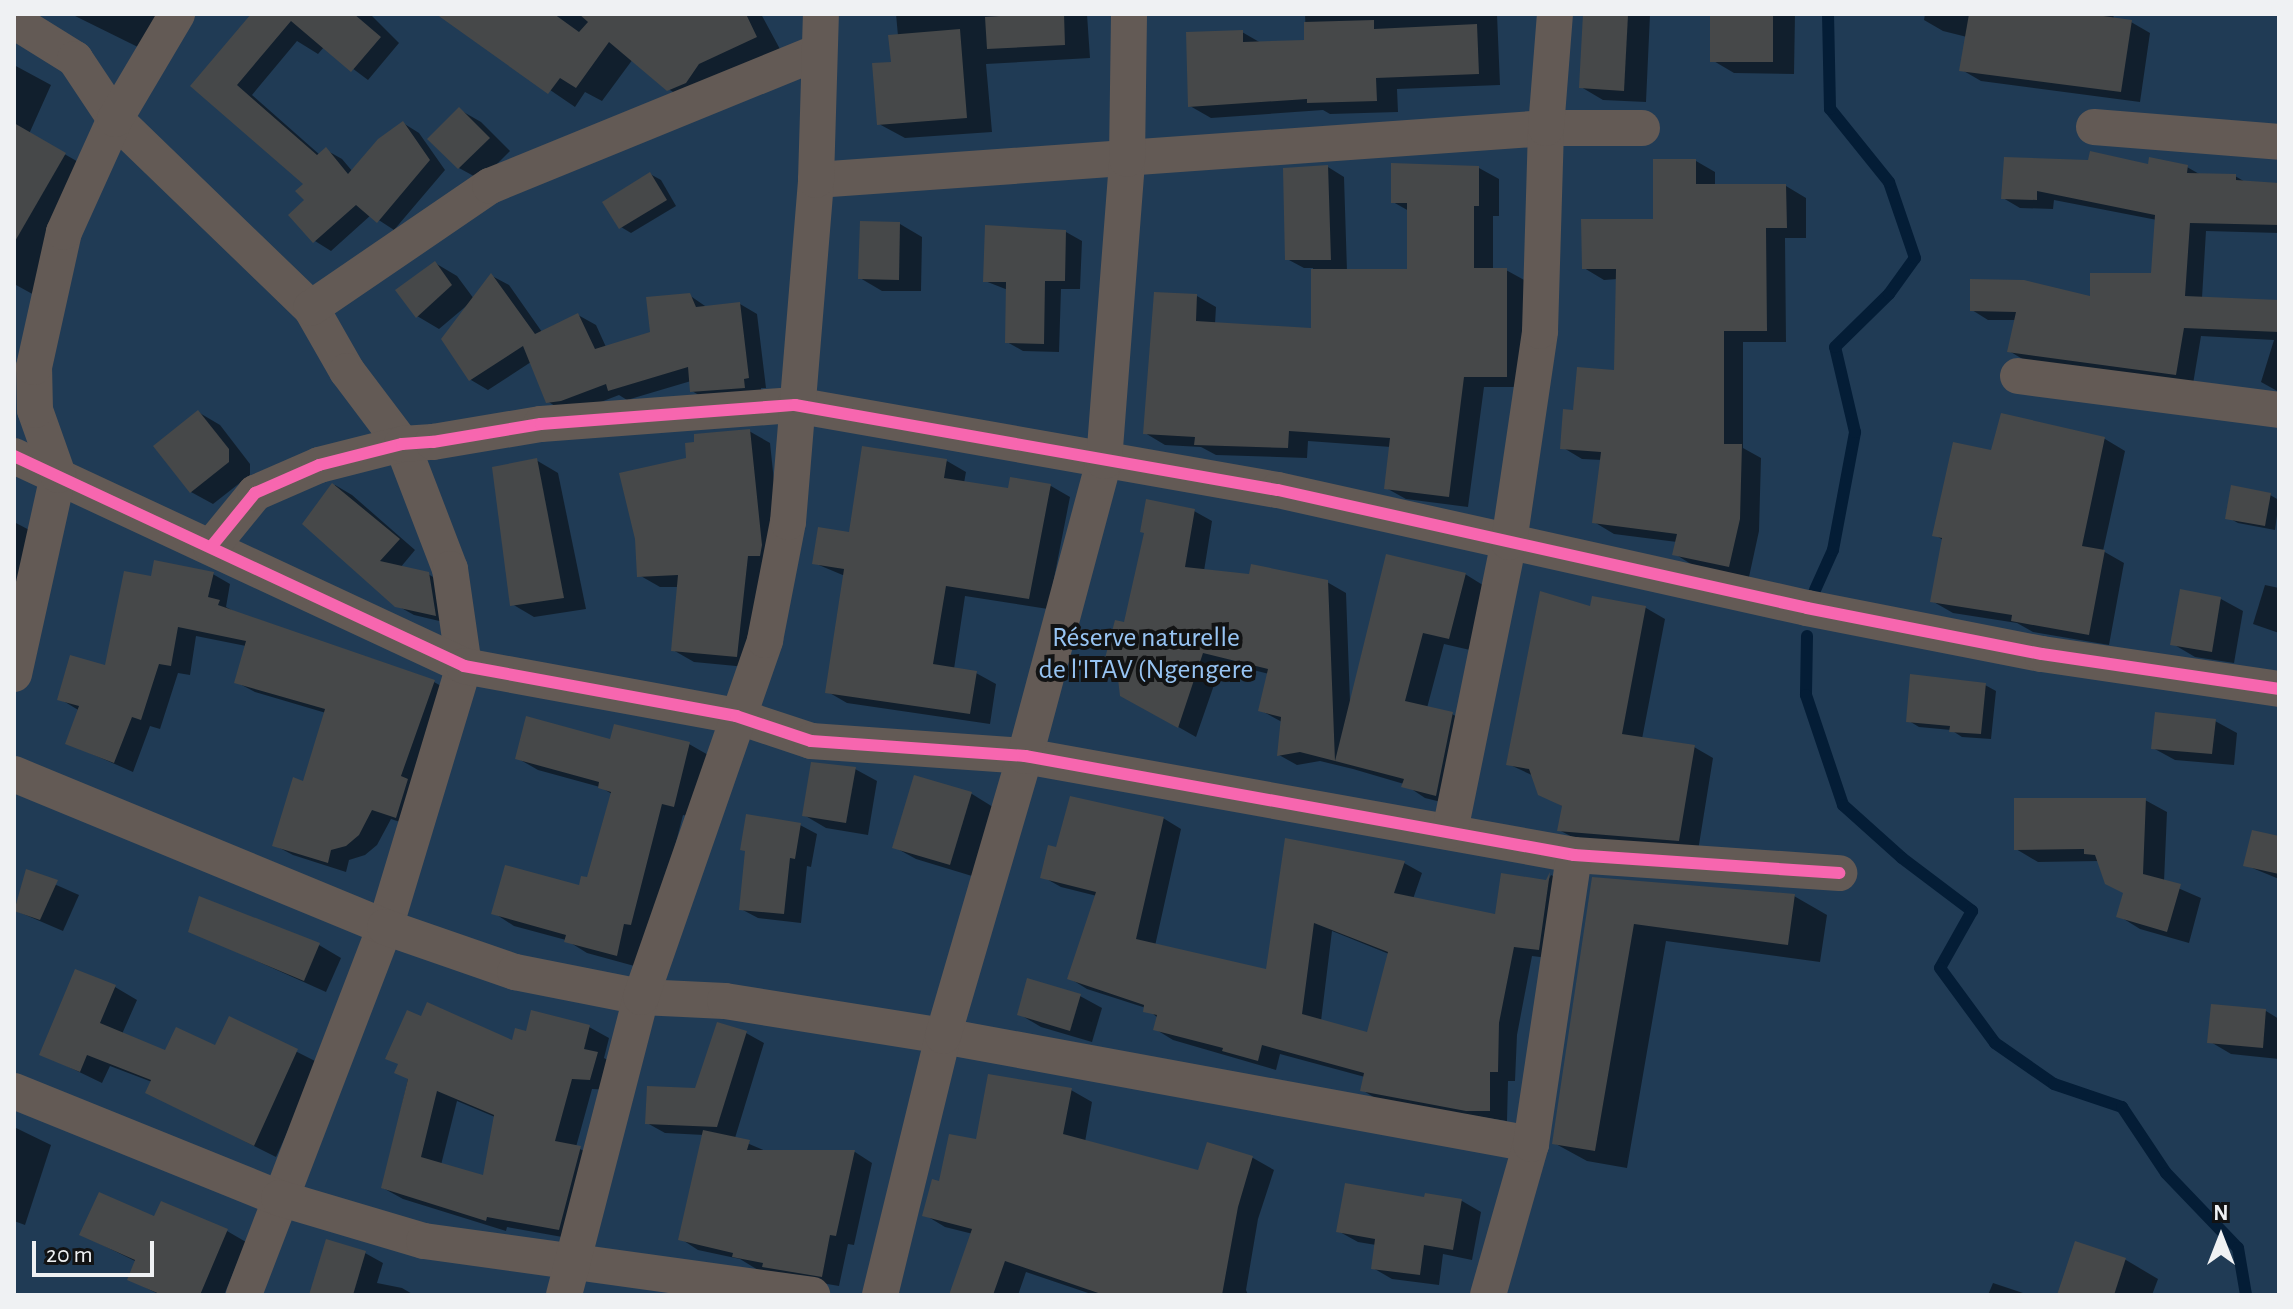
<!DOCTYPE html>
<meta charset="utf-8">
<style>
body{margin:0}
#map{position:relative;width:2293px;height:1309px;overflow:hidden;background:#292b2c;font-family:"Alegreya Sans",sans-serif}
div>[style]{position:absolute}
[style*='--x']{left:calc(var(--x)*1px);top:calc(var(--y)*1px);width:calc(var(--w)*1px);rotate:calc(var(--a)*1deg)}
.green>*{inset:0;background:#203b55}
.shadow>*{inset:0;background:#0007}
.stream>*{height:12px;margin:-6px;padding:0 6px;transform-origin:6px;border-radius:6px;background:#041d36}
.building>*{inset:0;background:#464849}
.minor>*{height:36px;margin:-18px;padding:0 18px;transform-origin:18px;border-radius:18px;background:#635a55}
.cycleway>*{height:12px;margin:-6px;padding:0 6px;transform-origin:6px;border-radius:6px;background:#f766af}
span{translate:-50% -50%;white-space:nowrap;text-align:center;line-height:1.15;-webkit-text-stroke:8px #121314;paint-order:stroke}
.park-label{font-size:28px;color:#97c4f3}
.frame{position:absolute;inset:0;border:16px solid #eff1f3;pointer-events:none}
.north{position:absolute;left:2181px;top:1197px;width:80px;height:80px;-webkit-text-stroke:6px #121314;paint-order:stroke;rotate:0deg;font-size:22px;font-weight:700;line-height:32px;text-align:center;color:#eff1f3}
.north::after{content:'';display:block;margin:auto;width:28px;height:36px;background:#eff1f3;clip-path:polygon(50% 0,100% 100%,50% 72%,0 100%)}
.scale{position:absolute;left:32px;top:1241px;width:122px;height:36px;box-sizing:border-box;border:4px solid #eff1f3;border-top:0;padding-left:10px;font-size:24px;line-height:28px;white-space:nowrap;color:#eff1f3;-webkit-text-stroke:6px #121314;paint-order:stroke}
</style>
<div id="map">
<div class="green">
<i style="clip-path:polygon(14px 14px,2279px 14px,2279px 1295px,14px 1295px)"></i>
</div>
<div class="shadow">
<i style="clip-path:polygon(71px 14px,166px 14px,148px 52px)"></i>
<i style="clip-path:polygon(254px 14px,370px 14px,399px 43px,368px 80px,324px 47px,318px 54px,297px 41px,252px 95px,320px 155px,326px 150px,342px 159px,353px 172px,403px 123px,419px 133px,445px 170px,394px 230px,371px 215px,331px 251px,315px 241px,306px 184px,193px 86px)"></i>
<i style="clip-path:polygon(439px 14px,761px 14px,781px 51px,694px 104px,668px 89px,633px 59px,602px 101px,585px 92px,575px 107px)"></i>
<i style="clip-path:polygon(896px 14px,1087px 14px,1090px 58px,986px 64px,992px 132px,905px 138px,879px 124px,898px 36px)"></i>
<i style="clip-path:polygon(1305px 14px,1497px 14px,1500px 85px,1397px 89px,1398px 112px,1330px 114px,1323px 110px,1211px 118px,1190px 106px,1242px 32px,1261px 43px,1306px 41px)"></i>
<i style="clip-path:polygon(1585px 14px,1660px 14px,1650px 15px,1646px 102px,1603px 100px,1581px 87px)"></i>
<i style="clip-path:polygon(1712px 14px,1795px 14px,1794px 74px,1734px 73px,1712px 60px)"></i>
<i style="clip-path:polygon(1925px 14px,2114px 14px,2113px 20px,2131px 22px,2150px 33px,2140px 102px,1981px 81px,1962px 70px,1967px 37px,1943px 31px,1924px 20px)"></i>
<i style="clip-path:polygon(14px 65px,51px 85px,29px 134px,89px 168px,36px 296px,16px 285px,14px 289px)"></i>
<i style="clip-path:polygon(460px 110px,481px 122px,510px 151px,481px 180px,459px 168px)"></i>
<i style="clip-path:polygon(1696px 161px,1715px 172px,1715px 186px,1786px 186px,1806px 198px,1806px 238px,1785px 238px,1786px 342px,1743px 342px,1743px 448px,1761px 458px,1759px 531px,1749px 577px,1694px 566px,1675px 554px,1677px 542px,1614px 534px,1594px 522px,1602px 460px,1582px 459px,1562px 447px,1575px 412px,1616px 372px,1618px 279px,1604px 280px,1584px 268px,1655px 221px)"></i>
<i style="clip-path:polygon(1328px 167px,1344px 177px,1347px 271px,1409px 271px,1409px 211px,1393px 202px,1479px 168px,1499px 179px,1499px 216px,1493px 216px,1493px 270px,1506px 270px,1526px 281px,1526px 387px,1484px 387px,1468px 507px,1406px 499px,1386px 488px,1391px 447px,1308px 441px,1307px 458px,1216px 455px,1201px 447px,1165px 445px,1145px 433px,1197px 296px,1216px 307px,1215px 324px,1313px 330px,1313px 268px,1304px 268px,1287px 259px)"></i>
<i style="clip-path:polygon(2149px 167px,2187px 167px,2201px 175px,2235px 176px,2247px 183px,2279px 185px,2279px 233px,2206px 231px,2202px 298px,2279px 302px,2279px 392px,2261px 382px,2274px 340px,2201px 336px,2193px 384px,2026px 361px,2009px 351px,2017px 320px,1988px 320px,1972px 310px,2092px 298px,2153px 275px,2157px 220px,2054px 200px,2053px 209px,2020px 208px,2003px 198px)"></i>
<i style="clip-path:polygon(650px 174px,661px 180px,676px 206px,631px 233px,621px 227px)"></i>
<i style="clip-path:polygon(900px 224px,922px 237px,921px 291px,882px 291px,860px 278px)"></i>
<i style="clip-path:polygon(1066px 232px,1082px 241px,1080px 289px,1061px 289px,1059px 352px,1023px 351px,1007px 342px,1008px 290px,985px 281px)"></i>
<i style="clip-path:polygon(435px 263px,457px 276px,474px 299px,492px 276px,509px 285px,542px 332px,578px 315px,596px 325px,606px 347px,652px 333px,689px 295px,708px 308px,740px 304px,757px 314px,766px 388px,761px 388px,762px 397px,709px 401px,692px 391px,691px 381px,627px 400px,619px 395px,580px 410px,565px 412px,547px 401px,531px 362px,488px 390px,471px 380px,471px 302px,439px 329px,417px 316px)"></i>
<i style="clip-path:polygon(198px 412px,220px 425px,250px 464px,250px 475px,213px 504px,191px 492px)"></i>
<i style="clip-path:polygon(749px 431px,770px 443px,782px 557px,757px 668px,694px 662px,673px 650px,679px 587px,660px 587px,639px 575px,689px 459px)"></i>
<i style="clip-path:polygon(2105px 439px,2125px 451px,2103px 551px,2124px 563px,2109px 645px,2033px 632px,2017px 623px,1953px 613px,1932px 601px,1943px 540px,1935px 535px,1992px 452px)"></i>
<i style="clip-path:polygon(536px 460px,558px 473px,586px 609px,534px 617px,512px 604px)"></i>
<i style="clip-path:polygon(947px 461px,966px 472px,964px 483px,1009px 491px,1011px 479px,1051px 486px,1070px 497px,1048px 609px,965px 596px,954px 669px,976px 673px,996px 684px,990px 724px,847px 703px,828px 692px,845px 576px,814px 563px)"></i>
<i style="clip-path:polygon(335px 485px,352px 495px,415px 550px,400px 568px,428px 574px,445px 584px,452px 624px,414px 615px,396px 605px,304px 524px)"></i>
<i style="clip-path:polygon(2270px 495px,2279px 500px,2275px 530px,2238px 523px,2227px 517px)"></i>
<i style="clip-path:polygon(1194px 511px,1212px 521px,1204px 571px,1327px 582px,1346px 593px,1350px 702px,1465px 574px,1486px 587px,1470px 650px,1444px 644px,1427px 708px,1452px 714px,1473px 726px,1457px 806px,1425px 798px,1404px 784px,1353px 769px,1320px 761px,1297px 765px,1279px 755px,1282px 722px,1260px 710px,1269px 674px,1222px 662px,1196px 737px,1122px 695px,1119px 674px,1105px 665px)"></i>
<i style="clip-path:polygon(14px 522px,37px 534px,14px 629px)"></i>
<i style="clip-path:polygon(211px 573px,230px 584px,226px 607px,237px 613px,434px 682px,452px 692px,415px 827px,391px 819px,377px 845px,365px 855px,349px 860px,346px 872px,293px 855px,274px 845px,305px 783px,326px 713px,255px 692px,236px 682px,246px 646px,196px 636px,190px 675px,178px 673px,160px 729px,150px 726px,133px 772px,67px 743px,80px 711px,60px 699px,107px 667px,153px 578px)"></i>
<i style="clip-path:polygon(2265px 585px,2279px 588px,2279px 633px,2253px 624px)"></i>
<i style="clip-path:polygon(1594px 598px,1646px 608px,1665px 619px,1642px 739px,1694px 747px,1713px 758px,1698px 851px,1578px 840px,1559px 830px,1564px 807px,1540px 794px,1534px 776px,1508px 764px,1592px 608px)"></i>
<i style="clip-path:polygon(2221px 599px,2243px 611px,2234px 663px,2195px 657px,2173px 644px)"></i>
<i style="clip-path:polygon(1985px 685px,1996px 691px,1991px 739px,1962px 737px,1951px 730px,1919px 727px,1909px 721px)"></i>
<i style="clip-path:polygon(2215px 721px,2237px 733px,2234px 765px,2175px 760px,2153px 748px)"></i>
<i style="clip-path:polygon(612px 742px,689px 744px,710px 756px,695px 818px,683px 815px,652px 936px,638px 967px,587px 953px,566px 940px,514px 926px,494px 913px,580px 888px,588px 880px,612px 794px,600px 787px,538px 770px,517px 758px)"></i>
<i style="clip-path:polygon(855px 769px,877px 781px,868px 835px,826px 828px,804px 815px)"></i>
<i style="clip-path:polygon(915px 777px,972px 794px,993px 807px,972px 876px,916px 859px,894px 847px)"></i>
<i style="clip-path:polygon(2145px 800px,2167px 812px,2164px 882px,2201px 898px,2189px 943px,2140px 929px,2119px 916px,2125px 893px,2099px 861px,2038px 862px,2016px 849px)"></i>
<i style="clip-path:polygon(evenodd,1163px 818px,1181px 829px,1155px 946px,1267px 972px,1287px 840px,1404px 863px,1422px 873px,1413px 899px,1497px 916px,1547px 883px,1551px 875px,1568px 884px,1556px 959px,1532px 956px,1517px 1035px,1515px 1081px,1508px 1081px,1507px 1121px,1380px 1101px,1362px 1090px,1365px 1077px,1280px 1054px,1276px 1070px,1173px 1040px,1155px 1029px,1158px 1018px,1146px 1008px,1087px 989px,1069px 978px,1097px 896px,1061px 887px,1043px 877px,1057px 849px,1163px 818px,1332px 931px,1389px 954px,1369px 1034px,1321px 1021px,1332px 931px)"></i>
<i style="clip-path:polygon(800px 825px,817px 834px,811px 867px,807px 866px,801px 923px,758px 918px,741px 909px)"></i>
<i style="clip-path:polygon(2279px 838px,2279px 879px,2245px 865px)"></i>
<i style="clip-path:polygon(27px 872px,79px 895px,63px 931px,14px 910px)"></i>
<i style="clip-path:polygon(1594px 879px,1794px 896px,1827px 915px,1820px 962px,1666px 941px,1627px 1168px,1587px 1161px,1554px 1143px)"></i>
<i style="clip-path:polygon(201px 898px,319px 945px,341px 958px,326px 992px,190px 931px)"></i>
<i style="clip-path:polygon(115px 987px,137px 1000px,122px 1034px,166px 1053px,216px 1047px,230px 1018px,319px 1063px,276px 1157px,147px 1092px,152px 1082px,110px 1066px,102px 1083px,42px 1054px)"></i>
<i style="clip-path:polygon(1080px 996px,1102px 1008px,1092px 1042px,1041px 1027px,1019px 1014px)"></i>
<i style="clip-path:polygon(2266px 1011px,2279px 1019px,2279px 1059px,2231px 1054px,2209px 1041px)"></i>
<i style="clip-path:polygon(evenodd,422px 1018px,513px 1042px,527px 1034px,589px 1027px,609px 1038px,604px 1058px,617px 1065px,610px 1090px,592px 1089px,576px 1147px,600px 1159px,579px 1240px,507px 1227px,506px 1231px,403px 1199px,383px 1188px,422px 1018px,457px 1101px,495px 1117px,484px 1177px,441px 1165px,457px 1101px)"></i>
<i style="clip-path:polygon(746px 1033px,764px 1043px,735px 1138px,768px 1152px,855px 1152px,872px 1163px,854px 1245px,848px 1244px,839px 1286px,763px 1273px,740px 1259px,698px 1250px,681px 1239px,704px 1135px,665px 1133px,647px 1123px,696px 1091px)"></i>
<i style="clip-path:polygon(1071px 1090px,1092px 1102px,1085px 1142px,1199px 1173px,1208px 1144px,1253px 1158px,1274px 1170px,1258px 1219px,1246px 1290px,1248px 1295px,1094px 1295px,1026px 1272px,1018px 1295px,952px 1295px,973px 1234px,945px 1227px,925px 1215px,941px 1184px,978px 1141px)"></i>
<i style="clip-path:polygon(14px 1127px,51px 1145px,25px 1225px,14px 1221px)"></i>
<i style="clip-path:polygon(1427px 1195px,1462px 1201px,1481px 1212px,1472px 1260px,1443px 1254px,1439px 1285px,1392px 1279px,1373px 1268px,1376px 1245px,1358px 1242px,1338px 1231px,1426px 1199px)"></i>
<i style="clip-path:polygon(155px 1219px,227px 1231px,246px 1242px,224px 1295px,160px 1295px,129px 1279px,137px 1262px,82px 1235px)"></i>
<i style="clip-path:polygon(2077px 1244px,2126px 1260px,2158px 1279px,2152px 1295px,2059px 1295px)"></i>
<i style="clip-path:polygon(365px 1253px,383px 1263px,377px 1283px,402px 1288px,414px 1295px,311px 1295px)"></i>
<i style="clip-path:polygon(1993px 1283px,2029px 1295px,1988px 1295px)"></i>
</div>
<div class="stream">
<i style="--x:1815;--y:590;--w:44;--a:-65.8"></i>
<i style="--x:1833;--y:550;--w:120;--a:-79.4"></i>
<i style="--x:1855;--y:432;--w:87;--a:-103.2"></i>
<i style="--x:1835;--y:347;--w:76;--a:-44.5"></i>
<i style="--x:1889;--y:294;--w:44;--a:-54.2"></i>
<i style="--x:1915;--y:258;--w:80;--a:-108.9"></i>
<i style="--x:1889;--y:182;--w:94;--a:-128.9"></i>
<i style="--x:1830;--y:109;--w:95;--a:-91.2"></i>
<i style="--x:1807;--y:636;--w:59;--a:91"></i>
<i style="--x:1806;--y:695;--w:116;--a:71.4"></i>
<i style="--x:1843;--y:805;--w:79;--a:41.9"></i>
<i style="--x:1902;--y:858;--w:88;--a:37.1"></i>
<i style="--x:1972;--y:911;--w:65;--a:119.3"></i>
<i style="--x:1940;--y:968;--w:93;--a:53.7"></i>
<i style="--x:1995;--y:1043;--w:72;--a:34.8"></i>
<i style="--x:2054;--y:1084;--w:72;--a:18.7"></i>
<i style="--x:2122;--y:1107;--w:79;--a:56.3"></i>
<i style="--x:2166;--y:1173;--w:104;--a:46.2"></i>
<i style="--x:2238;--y:1248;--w:48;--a:80.3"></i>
</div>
<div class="building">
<i style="clip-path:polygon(251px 14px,354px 14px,381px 37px,351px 72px,291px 21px,237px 85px,317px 155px,326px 147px,348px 174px,378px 139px,403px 121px,430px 160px,377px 223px,356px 205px,313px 243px,288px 215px,304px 200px,295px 191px,303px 184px,190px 86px)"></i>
<i style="clip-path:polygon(436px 14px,554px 14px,579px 32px,588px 22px,579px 14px,746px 14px,757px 37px,699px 64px,686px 83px,667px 91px,609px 42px,576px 88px,560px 78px,548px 94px)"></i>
<i style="clip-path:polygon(1029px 14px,1064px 14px,1065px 45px,987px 49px,985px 17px)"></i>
<i style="clip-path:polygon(1583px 14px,1628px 15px,1624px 91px,1579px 88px)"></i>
<i style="clip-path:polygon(1710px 14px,1773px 14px,1773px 62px,1710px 62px)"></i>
<i style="clip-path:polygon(1969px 14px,2089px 14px,2132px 20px,2121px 92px,1959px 71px)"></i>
<i style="clip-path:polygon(1374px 20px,1374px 29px,1477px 24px,1479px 74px,1376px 78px,1377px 101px,1307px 103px,1307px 99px,1188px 107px,1186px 32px,1243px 30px,1243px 42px,1304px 40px,1304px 22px)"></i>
<i style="clip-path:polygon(960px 29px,967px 118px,877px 125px,872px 63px,891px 62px,888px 35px)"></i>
<i style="clip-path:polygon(459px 107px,490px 138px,458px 169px,427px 139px)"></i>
<i style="clip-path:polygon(14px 123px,66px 153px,14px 243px)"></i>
<i style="clip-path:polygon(2090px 151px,2148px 164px,2149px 157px,2188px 165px,2187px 173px,2236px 174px,2236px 180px,2279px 183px,2279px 225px,2190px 223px,2185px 296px,2279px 300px,2279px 332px,2184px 328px,2176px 375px,2007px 352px,2016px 312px,1970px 311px,1970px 279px,2024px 280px,2090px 296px,2090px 273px,2151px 273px,2155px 215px,2037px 191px,2037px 200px,2001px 199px,2004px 157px,2088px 160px)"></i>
<i style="clip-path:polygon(1653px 159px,1696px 159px,1696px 184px,1786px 184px,1787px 228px,1766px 228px,1767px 331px,1724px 331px,1724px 444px,1742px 444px,1740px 519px,1729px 567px,1672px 555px,1677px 534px,1592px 523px,1601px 452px,1560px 449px,1563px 409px,1573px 410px,1577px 367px,1614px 370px,1616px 269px,1582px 269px,1581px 219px,1653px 219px)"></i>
<i style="clip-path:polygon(1391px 163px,1479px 166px,1479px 206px,1474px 206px,1474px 268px,1507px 268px,1507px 377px,1464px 377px,1449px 497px,1384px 489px,1390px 438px,1289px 431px,1288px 448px,1194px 445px,1195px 437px,1143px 434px,1154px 292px,1197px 294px,1196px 321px,1311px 328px,1311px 269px,1407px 269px,1407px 203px,1391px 203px)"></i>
<i style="clip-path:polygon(1328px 165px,1331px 260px,1285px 260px,1283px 168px)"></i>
<i style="clip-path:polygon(650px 172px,667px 200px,619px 229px,602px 202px)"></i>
<i style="clip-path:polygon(860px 221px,900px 222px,899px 280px,858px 279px)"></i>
<i style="clip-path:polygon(985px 225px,1066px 230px,1065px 281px,1045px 281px,1044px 344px,1005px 343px,1006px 282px,983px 282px)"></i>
<i style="clip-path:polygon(435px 261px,452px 285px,416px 318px,395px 290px)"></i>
<i style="clip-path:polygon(491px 273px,535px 334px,578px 313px,595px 349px,650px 332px,646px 297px,690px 293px,696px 307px,740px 302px,749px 378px,744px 379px,745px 388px,690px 392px,688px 367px,608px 391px,606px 384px,561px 401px,546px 403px,523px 346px,469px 381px,441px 339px)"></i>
<i style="clip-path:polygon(198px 410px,229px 449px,229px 462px,190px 493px,153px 446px)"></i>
<i style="clip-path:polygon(2001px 413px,2105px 437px,2082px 546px,2105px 550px,2089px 635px,2011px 621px,2012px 615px,1930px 602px,1942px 538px,1932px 536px,1953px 442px,1991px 450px)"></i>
<i style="clip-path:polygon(750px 429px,762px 545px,760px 556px,748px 556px,737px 657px,671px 651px,678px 575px,637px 577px,635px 539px,619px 473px,686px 458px,685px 443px,694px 442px,694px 434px)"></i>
<i style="clip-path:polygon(862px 446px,947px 459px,944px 478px,1008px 488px,1010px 477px,1051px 484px,1029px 599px,946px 586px,933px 664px,977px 671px,970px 714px,825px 693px,844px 569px,812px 564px,818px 527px,849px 532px)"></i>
<i style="clip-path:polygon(537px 458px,564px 598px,510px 606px,492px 467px)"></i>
<i style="clip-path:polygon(332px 483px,400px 539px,380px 561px,429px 572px,436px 616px,395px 607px,302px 524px)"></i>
<i style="clip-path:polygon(2231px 485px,2271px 493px,2265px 526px,2225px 519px)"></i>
<i style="clip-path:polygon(1146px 499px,1195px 509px,1185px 567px,1249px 574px,1251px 564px,1328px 580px,1335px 761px,1300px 752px,1277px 756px,1281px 717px,1258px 711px,1268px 669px,1203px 653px,1178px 728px,1120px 696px,1117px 670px,1103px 666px,1115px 620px,1124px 622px,1144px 533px,1140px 532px)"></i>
<i style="clip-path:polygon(1386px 554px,1466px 573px,1449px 639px,1423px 633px,1405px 701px,1453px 712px,1436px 796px,1401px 787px,1404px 779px,1335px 761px)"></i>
<i style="clip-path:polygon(154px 560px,214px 572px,208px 597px,220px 600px,218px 605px,435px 680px,401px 776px,408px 779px,396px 818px,372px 810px,359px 835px,346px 846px,331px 850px,328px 863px,272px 846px,293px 777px,303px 781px,325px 709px,234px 683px,246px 641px,178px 627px,171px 666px,159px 664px,141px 720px,132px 717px,114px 763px,65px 744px,79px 706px,57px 700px,70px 655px,105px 665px,124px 571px,151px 576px)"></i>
<i style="clip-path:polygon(2180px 589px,2221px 597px,2212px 652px,2170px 645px)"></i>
<i style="clip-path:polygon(1540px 591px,1590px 606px,1592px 596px,1646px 606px,1622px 734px,1695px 745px,1679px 841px,1557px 831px,1562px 806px,1538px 795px,1529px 769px,1506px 765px)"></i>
<i style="clip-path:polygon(1910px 674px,1986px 683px,1981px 734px,1949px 732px,1950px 726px,1906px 722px)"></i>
<i style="clip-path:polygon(2155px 712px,2216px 719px,2212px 754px,2151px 749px)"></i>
<i style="clip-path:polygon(526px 716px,610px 739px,614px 724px,690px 742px,674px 807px,662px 804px,631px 925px,624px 924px,617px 956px,564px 942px,566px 935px,491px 914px,505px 865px,579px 885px,581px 876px,587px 877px,611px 792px,598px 788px,599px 782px,515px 759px)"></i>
<i style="clip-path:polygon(811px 762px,856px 767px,846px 823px,802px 816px)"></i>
<i style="clip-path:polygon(914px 775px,972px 792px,950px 865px,892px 848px)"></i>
<i style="clip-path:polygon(evenodd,1070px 796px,1164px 817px,1136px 939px,1266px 969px,1285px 838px,1405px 861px,1394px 893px,1495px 914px,1501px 873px,1546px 880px,1550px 872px,1539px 950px,1514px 947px,1499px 1023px,1498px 1072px,1490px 1072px,1490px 1111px,1466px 1111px,1360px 1091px,1364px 1073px,1262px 1045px,1258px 1061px,1222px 1051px,1223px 1048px,1153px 1030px,1157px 1015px,1143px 1012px,1144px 1005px,1067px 979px,1096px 892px,1040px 878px,1048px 845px,1056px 847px,1070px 796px,1314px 923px,1388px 952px,1367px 1032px,1302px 1014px,1314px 923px)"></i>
<i style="clip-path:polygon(2014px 798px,2146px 798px,2143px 874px,2181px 884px,2167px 932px,2116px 917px,2123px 893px,2105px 884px,2095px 855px,2084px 854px,2084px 849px,2014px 850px)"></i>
<i style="clip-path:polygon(746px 814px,801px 823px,795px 859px,790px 858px,784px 914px,739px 910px,745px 851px,740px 850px)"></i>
<i style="clip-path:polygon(2252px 830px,2279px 836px,2279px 874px,2243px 866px)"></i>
<i style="clip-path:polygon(26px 869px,58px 880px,40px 920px,14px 911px)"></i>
<i style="clip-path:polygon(1592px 877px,1795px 894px,1788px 945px,1634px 924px,1595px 1151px,1552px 1144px)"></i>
<i style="clip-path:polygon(199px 896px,320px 943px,304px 981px,188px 932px)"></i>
<i style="clip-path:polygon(75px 969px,116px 985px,100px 1023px,165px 1050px,176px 1027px,215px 1045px,229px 1016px,298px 1049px,254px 1146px,145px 1093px,151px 1080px,87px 1055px,80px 1072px,39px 1055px)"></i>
<i style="clip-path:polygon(1027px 978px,1081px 994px,1070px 1031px,1017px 1015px)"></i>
<i style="clip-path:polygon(evenodd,427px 1002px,512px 1040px,515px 1028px,526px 1031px,531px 1010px,590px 1025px,584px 1049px,598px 1052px,590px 1080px,572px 1079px,555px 1141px,581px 1146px,559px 1230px,487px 1217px,486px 1221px,381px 1188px,408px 1079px,394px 1073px,398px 1064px,385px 1059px,407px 1010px,421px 1016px,427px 1002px,437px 1091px,494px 1115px,483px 1175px,421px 1157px,437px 1091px)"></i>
<i style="clip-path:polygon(2211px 1004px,2266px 1009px,2263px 1048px,2207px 1043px)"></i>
<i style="clip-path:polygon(717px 1022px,747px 1031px,717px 1127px,645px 1124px,647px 1086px,695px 1088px)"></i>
<i style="clip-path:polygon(988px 1074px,1072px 1088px,1063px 1134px,1198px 1170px,1207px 1142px,1253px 1156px,1238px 1207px,1222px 1295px,1104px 1295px,1005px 1261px,993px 1295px,949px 1295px,972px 1229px,922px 1216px,932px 1179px,939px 1181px,949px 1134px,976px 1139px)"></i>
<i style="clip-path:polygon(703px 1130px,750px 1140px,747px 1150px,855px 1150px,836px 1236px,830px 1235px,822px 1277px,762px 1267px,763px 1263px,732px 1257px,733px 1253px,678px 1240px)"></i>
<i style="clip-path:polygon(1345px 1183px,1424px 1197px,1425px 1193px,1462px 1199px,1453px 1250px,1424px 1245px,1420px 1275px,1371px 1269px,1375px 1239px,1336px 1232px)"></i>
<i style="clip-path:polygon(99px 1192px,154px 1216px,161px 1201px,228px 1229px,200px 1295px,162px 1295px,127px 1280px,135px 1260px,79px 1235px)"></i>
<i style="clip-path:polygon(326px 1239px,366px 1251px,353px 1295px,309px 1295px)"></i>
<i style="clip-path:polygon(2075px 1241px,2126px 1258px,2114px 1295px,2057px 1295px)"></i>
</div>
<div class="minor">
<i style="--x:14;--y:21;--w:72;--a:31.9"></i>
<i style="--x:75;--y:59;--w:72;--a:56.3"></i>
<i style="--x:115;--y:119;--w:272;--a:44"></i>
<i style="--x:311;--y:308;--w:73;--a:60.3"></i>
<i style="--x:347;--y:371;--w:91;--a:53"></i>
<i style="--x:402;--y:444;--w:134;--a:69"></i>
<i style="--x:450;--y:569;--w:98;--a:81.8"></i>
<i style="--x:464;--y:666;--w:273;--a:106.8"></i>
<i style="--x:385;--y:927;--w:394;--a:111"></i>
<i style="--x:2094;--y:127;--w:186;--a:4.6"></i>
<i style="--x:816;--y:180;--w:732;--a:-4.07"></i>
<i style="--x:1546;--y:128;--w:96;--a:0"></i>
<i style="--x:311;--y:308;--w:217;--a:-34.3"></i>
<i style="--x:490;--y:186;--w:354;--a:-22.2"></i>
<i style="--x:2018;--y:376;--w:263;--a:7.4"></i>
<i style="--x:14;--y:456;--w:497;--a:25"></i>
<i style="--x:464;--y:666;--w:277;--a:10.4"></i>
<i style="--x:736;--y:716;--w:79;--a:18.4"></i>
<i style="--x:811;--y:741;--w:215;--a:4"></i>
<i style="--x:1025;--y:756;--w:558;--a:10.22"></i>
<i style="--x:1574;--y:855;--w:266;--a:3.9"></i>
<i style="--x:211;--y:547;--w:70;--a:-50.8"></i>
<i style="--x:255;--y:493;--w:70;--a:-23.6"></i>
<i style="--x:319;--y:465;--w:86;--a:-14.2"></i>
<i style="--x:402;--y:444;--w:31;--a:-4"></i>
<i style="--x:433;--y:442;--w:109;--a:-9.5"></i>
<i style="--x:541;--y:424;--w:255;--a:-4.3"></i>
<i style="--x:795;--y:405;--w:490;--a:10"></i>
<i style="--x:1278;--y:490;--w:542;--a:12.57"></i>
<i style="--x:1807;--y:608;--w:239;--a:11.1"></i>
<i style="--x:2042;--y:654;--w:240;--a:8.4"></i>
<i style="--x:14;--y:674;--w:204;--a:-77.5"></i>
<i style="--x:58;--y:475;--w:69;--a:-109.5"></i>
<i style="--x:35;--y:410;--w:43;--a:-91.3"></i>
<i style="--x:34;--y:367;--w:138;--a:-77.5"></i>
<i style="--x:64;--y:232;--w:124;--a:-65.7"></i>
<i style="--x:115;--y:119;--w:122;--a:-59.4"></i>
<i style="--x:14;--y:774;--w:401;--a:22.4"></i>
<i style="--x:385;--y:927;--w:138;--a:19.1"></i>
<i style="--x:515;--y:972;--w:128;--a:11.2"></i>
<i style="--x:641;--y:997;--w:84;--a:2.7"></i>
<i style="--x:725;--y:1001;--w:221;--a:9.1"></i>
<i style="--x:943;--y:1036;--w:598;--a:10.41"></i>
<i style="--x:1450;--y:831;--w:295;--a:-78.5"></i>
<i style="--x:1509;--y:542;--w:213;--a:-81.6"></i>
<i style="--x:1540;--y:331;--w:203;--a:-88.3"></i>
<i style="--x:1546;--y:128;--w:114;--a:-85.5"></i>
<i style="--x:14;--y:1091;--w:286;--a:22"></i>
<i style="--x:279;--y:1198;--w:151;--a:16.5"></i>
<i style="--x:424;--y:1241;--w:392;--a:7.9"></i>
<i style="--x:564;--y:1295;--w:308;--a:-75.5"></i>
<i style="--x:641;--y:997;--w:378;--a:-70.8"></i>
<i style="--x:765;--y:640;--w:120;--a:-79"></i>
<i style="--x:788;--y:522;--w:343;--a:-85.3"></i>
<i style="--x:816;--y:180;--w:166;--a:-88.3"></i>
<i style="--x:880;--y:1295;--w:267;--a:-76.3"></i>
<i style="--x:943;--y:1036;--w:292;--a:-73.7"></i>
<i style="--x:1025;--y:756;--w:305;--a:-75"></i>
<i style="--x:1104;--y:461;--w:303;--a:-85.6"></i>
<i style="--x:1127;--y:159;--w:145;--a:-89.2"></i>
<i style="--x:1488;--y:1295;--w:157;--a:-74.1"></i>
<i style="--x:1531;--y:1144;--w:292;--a:-81.5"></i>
</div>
<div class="cycleway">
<i style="--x:14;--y:456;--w:497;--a:25"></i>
<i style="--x:464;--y:666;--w:277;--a:10.4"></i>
<i style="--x:736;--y:716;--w:79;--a:18.4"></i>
<i style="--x:811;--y:741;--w:215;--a:4"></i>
<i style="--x:1025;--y:756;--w:558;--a:10.22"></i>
<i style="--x:1574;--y:855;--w:266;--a:3.9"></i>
<i style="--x:211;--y:547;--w:70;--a:-50.8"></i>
<i style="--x:255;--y:493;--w:70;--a:-23.6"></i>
<i style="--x:319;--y:465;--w:86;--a:-14.2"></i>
<i style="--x:402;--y:444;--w:31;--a:-4"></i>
<i style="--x:433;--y:442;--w:109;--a:-9.5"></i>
<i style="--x:541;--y:424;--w:255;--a:-4.3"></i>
<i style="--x:795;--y:405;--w:490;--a:10"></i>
<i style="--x:1278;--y:490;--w:542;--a:12.57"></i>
<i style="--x:1807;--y:608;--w:239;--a:11.1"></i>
<i style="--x:2042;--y:654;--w:240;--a:8.4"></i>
</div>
<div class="park-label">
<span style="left:1146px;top:654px">Réserve naturelle<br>de l'ITAV (Ngengere</span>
</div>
<div class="frame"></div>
<div class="north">N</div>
<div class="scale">20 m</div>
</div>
